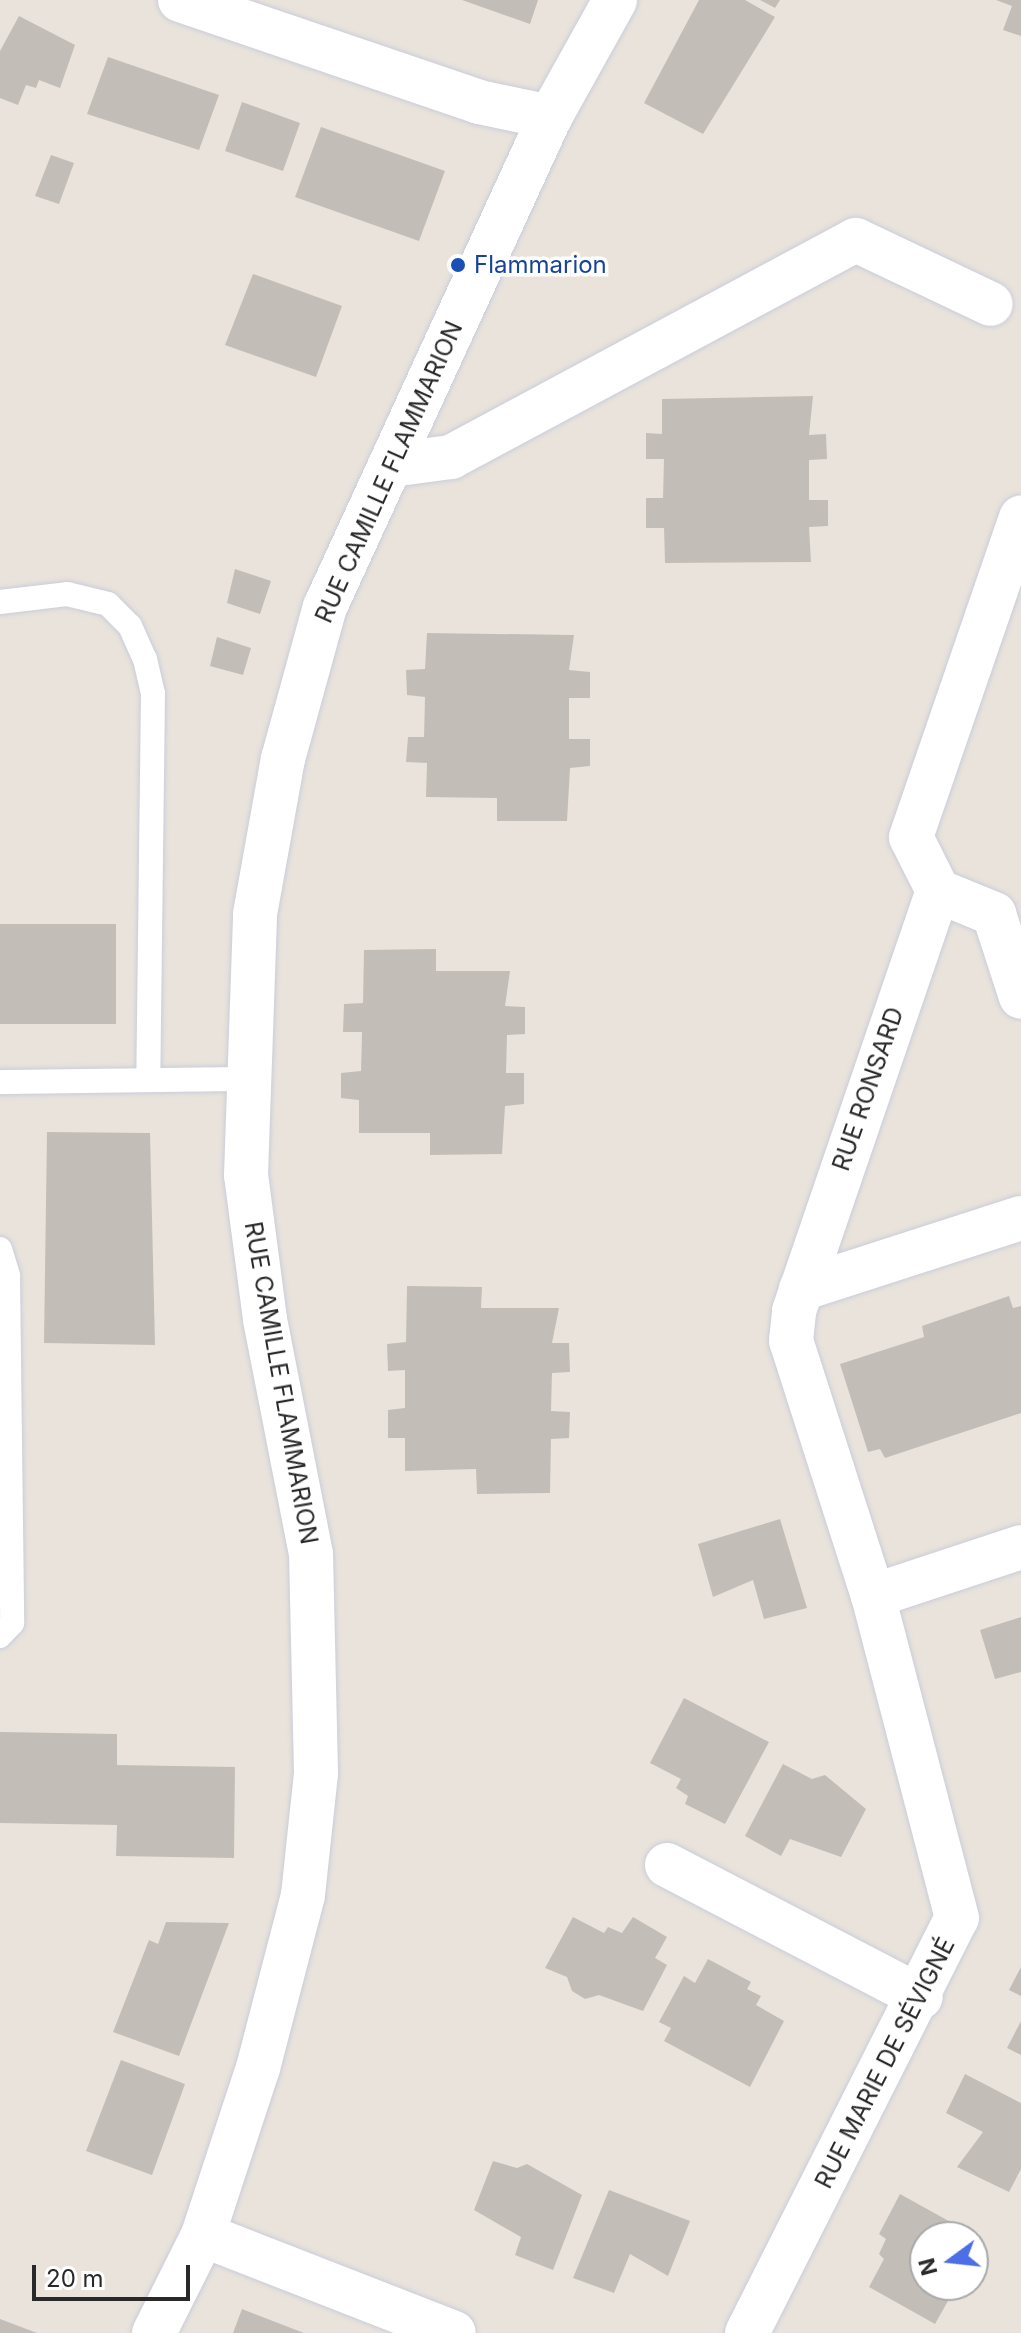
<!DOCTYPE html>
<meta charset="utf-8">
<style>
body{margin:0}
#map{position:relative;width:1021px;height:2333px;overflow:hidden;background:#e9e3dc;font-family:Inter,sans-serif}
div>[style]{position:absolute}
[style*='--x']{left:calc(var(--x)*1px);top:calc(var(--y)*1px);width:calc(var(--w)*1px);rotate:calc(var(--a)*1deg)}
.building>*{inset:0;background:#c2beb7}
.roads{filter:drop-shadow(0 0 2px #cacdd9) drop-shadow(0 0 2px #cacdd9)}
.lane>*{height:24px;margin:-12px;padding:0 12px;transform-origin:12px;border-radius:12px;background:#fff}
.street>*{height:44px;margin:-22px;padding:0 22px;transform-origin:22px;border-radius:22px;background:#fff}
.dots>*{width:22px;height:22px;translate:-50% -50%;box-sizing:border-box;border:4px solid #fff;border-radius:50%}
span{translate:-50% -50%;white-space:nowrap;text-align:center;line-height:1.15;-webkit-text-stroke:7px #fff;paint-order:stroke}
.transit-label{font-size:24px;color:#164399}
.left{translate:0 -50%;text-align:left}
.street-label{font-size:24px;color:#292929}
.north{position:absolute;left:909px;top:2221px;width:80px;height:80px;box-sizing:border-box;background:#fff;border:2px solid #a9a9a9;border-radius:50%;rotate:255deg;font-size:22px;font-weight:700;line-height:32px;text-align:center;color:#292929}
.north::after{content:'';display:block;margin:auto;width:28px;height:36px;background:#4d6ee5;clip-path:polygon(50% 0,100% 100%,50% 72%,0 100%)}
.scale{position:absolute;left:32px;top:2265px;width:158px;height:36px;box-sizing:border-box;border:4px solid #292929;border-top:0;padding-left:10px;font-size:24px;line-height:28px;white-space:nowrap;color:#292929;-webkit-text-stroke:6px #fff;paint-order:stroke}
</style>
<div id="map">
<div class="building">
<i style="clip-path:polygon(462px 0,538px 0,530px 24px)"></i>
<i style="clip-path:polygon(699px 0,745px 0,775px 17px,703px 134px,644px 103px)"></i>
<i style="clip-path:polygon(760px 0,780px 0,775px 8px)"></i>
<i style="clip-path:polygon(996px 0,1021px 0,1021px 36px,1003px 30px,1012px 6px)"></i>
<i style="clip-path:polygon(19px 16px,75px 45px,60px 88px,39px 80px,36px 88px,26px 85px,18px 105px,0 98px,0 51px)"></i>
<i style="clip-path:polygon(108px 57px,219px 95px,199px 150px,87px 114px)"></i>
<i style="clip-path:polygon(242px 102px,300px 123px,283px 171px,225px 151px)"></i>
<i style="clip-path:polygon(321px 127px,445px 171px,419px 241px,295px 197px)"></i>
<i style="clip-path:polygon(51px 155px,74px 163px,59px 204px,35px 196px)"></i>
<i style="clip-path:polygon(253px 274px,342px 306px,316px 377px,225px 345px)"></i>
<i style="clip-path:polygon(813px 396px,809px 435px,826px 434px,827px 459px,809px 460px,809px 500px,828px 500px,828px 526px,809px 527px,811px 562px,665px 563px,664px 528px,646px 528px,646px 498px,663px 498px,664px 459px,646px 459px,646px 433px,662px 434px,662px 399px)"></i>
<i style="clip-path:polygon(235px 569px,271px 581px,260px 614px,227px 603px)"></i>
<i style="clip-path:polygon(427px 633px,574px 635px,569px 670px,590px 672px,590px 698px,569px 698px,569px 739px,590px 739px,590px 766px,570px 768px,567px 821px,497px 821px,497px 798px,426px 797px,427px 763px,406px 762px,408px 737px,424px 737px,425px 697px,407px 695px,406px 670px,425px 669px)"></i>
<i style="clip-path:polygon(217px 637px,251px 648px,243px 675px,210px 666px)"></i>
<i style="clip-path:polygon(0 924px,116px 924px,116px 1024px,0 1024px)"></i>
<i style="clip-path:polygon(436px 949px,436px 971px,510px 971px,505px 1006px,525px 1007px,525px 1034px,507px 1035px,506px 1073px,524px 1073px,524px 1104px,505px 1106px,502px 1154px,430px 1155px,430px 1133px,359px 1133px,359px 1100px,341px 1098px,341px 1073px,361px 1071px,362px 1032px,343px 1032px,344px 1004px,363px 1003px,364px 950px)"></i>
<i style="clip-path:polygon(47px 1132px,150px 1133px,155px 1345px,44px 1343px)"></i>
<i style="clip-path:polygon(407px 1286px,482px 1287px,481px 1308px,559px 1308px,552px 1343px,569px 1343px,570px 1372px,552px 1373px,551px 1411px,570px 1412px,569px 1438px,551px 1439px,550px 1493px,477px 1494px,476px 1469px,405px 1471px,405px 1438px,388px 1438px,388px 1410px,405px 1408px,405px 1370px,388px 1371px,387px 1344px,406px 1342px)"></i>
<i style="clip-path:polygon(1009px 1296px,1013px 1308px,1021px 1306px,1021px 1413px,885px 1458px,880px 1449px,868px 1452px,840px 1364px,924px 1337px,922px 1326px)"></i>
<i style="clip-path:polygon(780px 1519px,807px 1608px,764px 1619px,753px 1580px,713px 1597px,698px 1544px)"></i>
<i style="clip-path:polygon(1021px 1617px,1021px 1672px,995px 1679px,980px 1630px)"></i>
<i style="clip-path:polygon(684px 1698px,769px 1742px,725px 1824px,685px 1804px,688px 1796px,676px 1788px,681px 1779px,650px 1763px)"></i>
<i style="clip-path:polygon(0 1732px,117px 1734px,117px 1765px,235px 1767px,234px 1858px,116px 1856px,117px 1825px,0 1823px)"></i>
<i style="clip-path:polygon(783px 1764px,812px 1779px,825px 1775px,866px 1809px,841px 1857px,790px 1839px,781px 1856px,745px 1836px)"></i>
<i style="clip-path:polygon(573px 1917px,604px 1933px,608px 1927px,622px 1933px,633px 1917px,667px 1937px,655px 1958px,667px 1965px,643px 2011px,599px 1995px,585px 1999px,572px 1991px,567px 1977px,545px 1968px)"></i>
<i style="clip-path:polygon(166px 1922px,229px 1923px,179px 2056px,113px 2032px,149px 1940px,158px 1944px)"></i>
<i style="clip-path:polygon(708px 1959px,751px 1982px,747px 1989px,761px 1996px,756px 2005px,784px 2021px,750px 2087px,664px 2041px,671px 2028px,659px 2022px,684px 1976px,695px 1983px)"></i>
<i style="clip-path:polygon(1021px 1967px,1021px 1996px,1009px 1990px)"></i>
<i style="clip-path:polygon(1021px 2021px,1021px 2055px,1007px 2048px)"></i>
<i style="clip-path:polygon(121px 2060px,185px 2084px,152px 2175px,86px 2151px)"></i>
<i style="clip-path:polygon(965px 2074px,1021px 2103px,1021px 2169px,1009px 2192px,957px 2167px,983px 2132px,946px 2113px)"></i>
<i style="clip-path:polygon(493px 2161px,517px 2168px,527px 2164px,582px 2195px,553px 2270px,515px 2255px,521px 2237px,474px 2210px)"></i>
<i style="clip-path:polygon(609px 2190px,690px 2221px,668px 2276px,630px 2254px,614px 2293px,573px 2278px)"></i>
<i style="clip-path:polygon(900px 2194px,983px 2240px,973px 2258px,973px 2237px,925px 2237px,925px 2285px,957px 2285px,935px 2324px,869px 2287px,884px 2259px,879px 2254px,886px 2239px,879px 2234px)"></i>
<i style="clip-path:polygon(242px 2309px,304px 2333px,233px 2333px)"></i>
<i style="clip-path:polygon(0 2319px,37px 2333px,0 2333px)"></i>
</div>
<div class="roads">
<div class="lane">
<i style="--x:0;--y:602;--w:67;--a:-6.8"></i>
<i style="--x:67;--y:594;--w:42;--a:13.7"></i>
<i style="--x:108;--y:604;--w:31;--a:45"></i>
<i style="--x:130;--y:626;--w:36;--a:66"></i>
<i style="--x:145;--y:659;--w:35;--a:77"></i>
<i style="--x:153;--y:693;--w:386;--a:90.7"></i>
<i style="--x:0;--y:1082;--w:246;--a:-0.7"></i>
<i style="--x:0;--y:1249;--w:28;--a:73"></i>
<i style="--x:8;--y:1276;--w:347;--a:89.3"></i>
<i style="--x:12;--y:1623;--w:18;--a:133"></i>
</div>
<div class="street">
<i style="--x:180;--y:0;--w:316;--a:18.8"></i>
<i style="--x:479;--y:102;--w:73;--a:11.9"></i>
<i style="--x:391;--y:465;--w:61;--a:-7.6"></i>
<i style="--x:451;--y:457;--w:459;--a:-28.2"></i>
<i style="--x:856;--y:240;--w:149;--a:25.4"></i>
<i style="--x:938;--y:891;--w:61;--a:22.3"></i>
<i style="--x:994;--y:914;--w:87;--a:72"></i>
<i style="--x:801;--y:1289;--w:231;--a:-17.9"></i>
<i style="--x:873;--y:1596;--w:156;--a:-18.3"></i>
<i style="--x:667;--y:1865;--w:286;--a:27.5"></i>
<i style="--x:203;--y:2235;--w:269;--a:21.3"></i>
<i style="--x:154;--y:2333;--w:110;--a:-63.4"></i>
<i style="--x:203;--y:2235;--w:176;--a:-71.8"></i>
<i style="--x:258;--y:2068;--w:179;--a:-75.4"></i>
<i style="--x:303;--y:1895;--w:123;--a:-83.9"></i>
<i style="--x:316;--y:1773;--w:219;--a:-91.3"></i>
<i style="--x:311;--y:1554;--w:239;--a:-101.1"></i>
<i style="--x:265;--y:1319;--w:145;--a:-97.5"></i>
<i style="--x:246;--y:1175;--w:261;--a:-88"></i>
<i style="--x:255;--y:914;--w:158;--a:-79.8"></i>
<i style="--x:283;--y:759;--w:158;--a:-74.6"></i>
<i style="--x:325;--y:607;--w:539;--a:-65.34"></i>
<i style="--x:550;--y:117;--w:134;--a:-60.9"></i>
<i style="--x:747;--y:2333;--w:465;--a:-63.2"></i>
<i style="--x:957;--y:1918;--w:333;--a:-104.6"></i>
<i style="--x:873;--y:1596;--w:268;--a:-107.8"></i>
<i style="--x:791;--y:1341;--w:30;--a:-84"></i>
<i style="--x:794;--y:1311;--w:444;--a:-71.1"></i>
<i style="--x:938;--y:891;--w:60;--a:-116.6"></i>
<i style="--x:911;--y:837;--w:338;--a:-71"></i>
</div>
</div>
<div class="dots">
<i style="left:458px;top:265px;background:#1a4fb4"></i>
</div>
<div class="transit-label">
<span class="left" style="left:474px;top:265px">Flammarion</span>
</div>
<div class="street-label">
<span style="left:389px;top:472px;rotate:-66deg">RUE CAMILLE FLAMMARION</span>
<span style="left:868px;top:1089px;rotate:-71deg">RUE RONSARD</span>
<span style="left:281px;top:1383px;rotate:80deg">RUE CAMILLE FLAMMARION</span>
<span style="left:885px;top:2063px;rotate:-63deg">RUE MARIE DE SÉVIGNÉ</span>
</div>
<div class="north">N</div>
<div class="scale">20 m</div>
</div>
